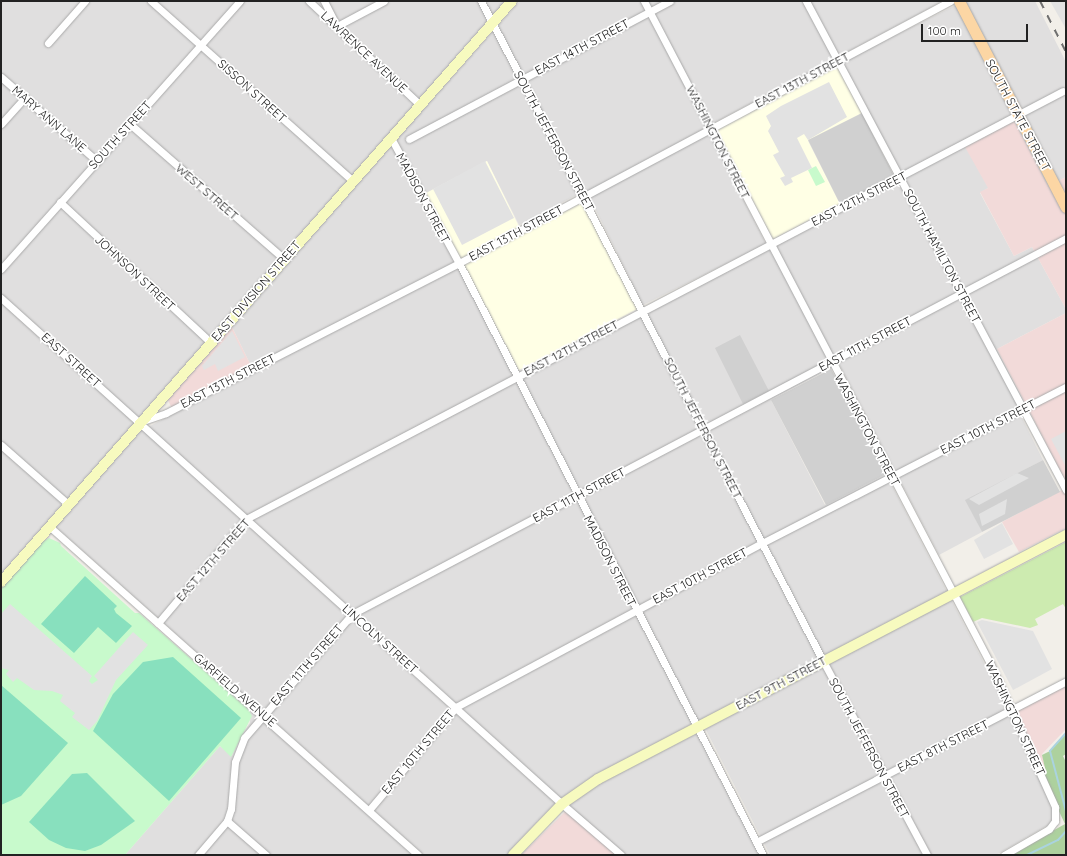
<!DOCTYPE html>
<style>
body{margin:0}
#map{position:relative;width:1067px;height:856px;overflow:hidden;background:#f2efe9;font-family:Quicksand,sans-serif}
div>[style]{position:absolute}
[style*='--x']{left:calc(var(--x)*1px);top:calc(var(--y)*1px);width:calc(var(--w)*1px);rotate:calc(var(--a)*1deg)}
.residential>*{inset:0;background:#e0dfdf}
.commercial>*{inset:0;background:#f2dad9}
.education>*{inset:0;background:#ffffe5}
.religious>*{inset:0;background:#d0d0d0}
.grass>*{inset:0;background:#cdebb0}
.forest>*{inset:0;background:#add19e}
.park>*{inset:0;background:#c8facc}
.pitch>*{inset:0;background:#88e0be}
.parking>*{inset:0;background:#e2e2e2}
.stream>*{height:2px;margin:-1px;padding:0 1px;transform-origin:1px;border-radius:1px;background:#aad3df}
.roads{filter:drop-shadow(0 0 1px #a9a9a9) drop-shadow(0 0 1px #a9a9a9)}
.street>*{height:7px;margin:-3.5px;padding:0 3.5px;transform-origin:3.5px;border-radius:3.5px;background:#fff}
.secondary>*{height:10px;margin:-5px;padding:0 5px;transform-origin:5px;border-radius:5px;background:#f7fabf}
.primary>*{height:11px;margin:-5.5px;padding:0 5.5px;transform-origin:5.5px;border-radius:5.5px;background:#fcd6a4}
.rail>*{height:2px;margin-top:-1px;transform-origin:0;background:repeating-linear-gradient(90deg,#707070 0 8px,transparent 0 16px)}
span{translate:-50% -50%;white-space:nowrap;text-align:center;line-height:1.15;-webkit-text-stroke:3.5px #fff;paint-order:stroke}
.street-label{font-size:12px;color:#222}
.frame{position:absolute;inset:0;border:2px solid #222;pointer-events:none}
.scale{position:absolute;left:921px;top:24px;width:107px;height:18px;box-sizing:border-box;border:2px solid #222;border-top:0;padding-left:5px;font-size:12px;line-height:14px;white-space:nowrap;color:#222;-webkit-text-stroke:3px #fff;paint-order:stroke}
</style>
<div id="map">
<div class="residential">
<i style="clip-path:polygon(1px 1px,505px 1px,1px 577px)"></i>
<i style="clip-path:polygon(520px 1px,943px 1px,706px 127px,766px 244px,643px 305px,586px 190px,519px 225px,487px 161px,426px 194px,521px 378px,904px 178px,842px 62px,964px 1px,1035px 1px,1066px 62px,1066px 177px,1048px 186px,988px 188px,980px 193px,1014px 256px,1032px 247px,1066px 309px,1066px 313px,997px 349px,1028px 409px,1020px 414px,1043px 460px,966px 500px,982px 532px,939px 555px,839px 364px,771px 400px,825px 505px,886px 474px,1011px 715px,1057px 820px,996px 855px,770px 855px,706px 730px,698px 734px,760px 855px,625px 855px,563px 800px,538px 821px,508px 855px,424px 855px,56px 527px,143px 426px,150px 426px,254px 372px,231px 325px)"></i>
<i style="clip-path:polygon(249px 710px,415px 855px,125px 855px,220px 746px,232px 756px,237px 741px,250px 723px)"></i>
</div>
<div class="commercial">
<i style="clip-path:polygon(1014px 121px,1048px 186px,1066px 177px,1066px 309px,1032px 247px,1014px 256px,980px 192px,988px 188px,965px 147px)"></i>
<i style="clip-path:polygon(1066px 313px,1066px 482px,997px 349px)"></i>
<i style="clip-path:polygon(231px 325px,254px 372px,174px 413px,167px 398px)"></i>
<i style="clip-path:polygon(1066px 488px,1066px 528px,1019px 552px,1002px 522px)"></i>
<i style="clip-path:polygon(1066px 684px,1066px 729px,1042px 754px,1045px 768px,1040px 771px,1016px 712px)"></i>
<i style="clip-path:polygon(570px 807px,625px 855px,521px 855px)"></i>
</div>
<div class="education">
<i style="clip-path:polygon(838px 66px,862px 113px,808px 141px,840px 204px,773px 239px,716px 130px)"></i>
<i style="clip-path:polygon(487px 161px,522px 233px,583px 202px,637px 309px,519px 370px,426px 193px)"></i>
</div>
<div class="religious">
<i style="clip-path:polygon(862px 113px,894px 176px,840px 204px,808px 140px)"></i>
<i style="clip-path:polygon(740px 335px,769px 391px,743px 404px,715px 348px)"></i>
<i style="clip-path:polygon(831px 369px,886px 474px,826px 505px,771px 400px)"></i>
<i style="clip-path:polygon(1043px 460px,1060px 492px,982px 532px,965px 500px)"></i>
</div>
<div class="grass">
<i style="clip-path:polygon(1066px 542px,1066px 609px,1063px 604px,1035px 619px,1038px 625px,1030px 628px,982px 618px,973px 622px,960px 597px)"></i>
</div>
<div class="forest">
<i style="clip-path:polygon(1066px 733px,1066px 754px,1063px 756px,1066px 762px,1066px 855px,1010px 855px,1065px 824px,1040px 771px,1045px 768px,1042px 755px,1050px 751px)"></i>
</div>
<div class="park">
<i style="clip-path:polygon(816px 166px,825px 182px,816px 186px,808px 170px)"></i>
<i style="clip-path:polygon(49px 538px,60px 543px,61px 546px,135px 613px,139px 613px,249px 710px,252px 716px,231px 757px,220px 746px,125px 855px,1px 855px,1px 589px,42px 542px)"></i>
</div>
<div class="pitch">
<i style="clip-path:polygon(85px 576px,117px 606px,114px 609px,116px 613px,132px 626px,116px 643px,98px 627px,74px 653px,41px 624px)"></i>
<i style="clip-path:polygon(173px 657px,241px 718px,169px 801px,93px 731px,113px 694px,143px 662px)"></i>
<i style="clip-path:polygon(1px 685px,68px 743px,21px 796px,1px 805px)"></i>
<i style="clip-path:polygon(87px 773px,135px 821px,101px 845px,85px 851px,66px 848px,49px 840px,29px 822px,72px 774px)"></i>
</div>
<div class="parking">
<i style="clip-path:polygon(1050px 1px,1066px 1px,1066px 29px)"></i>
<i style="clip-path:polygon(829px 82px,847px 117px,808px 140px,804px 134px,797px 138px,812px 168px,791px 178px,793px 182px,785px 186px,780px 178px,785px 176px,773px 155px,779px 152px,768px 131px,771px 126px,766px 116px,781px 106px)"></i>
<i style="clip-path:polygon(485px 161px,514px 218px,462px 245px,433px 189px)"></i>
<i style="clip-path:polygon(232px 331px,245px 357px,218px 371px,215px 364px,204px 370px,202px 366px)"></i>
<i style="clip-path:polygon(1066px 431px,1066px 467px,1051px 439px)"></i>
<i style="clip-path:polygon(1017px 473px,1029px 478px,979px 505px,969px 499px)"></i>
<i style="clip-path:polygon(1007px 499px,1005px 514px,982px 526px,979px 514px)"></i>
<i style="clip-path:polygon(1002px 523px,1013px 544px,984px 559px,974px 540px)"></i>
<i style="clip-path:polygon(10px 604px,92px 676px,89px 681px,92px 684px,98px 680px,94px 676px,133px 632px,148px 645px,116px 680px,97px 721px,89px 730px,72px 717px,75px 713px,60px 701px,63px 695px,52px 691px,34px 690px,17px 678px,13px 682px,6px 674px,9px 670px,1px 668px,1px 614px)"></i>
<i style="clip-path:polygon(982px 620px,1033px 631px,1052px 669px,1013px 690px,977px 622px)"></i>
</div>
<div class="stream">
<i style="--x:1066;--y:733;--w:24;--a:132"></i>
<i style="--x:1050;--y:751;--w:62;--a:75.1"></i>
<i style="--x:1027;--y:855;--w:34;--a:-26"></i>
<i style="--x:1058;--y:840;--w:12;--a:-48"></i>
</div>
<div class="roads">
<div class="street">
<i style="--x:151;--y:1;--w:271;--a:41.7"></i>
<i style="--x:309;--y:1;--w:151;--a:43.1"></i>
<i style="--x:324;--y:1;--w:28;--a:63"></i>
<i style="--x:337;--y:26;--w:53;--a:-28"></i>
<i style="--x:481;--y:1;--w:743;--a:62.61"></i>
<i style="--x:823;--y:661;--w:220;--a:61.8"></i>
<i style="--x:644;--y:1;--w:749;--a:62.41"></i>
<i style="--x:991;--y:665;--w:156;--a:65.7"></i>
<i style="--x:1055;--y:807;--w:14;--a:90"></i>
<i style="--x:1055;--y:821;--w:10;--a:127"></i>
<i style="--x:1049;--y:829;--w:52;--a:150"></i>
<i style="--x:806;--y:1;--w:554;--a:62"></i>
<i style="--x:48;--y:43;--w:56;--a:-48.6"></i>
<i style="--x:1;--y:77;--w:128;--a:41.2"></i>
<i style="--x:1;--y:124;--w:36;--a:-48"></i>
<i style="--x:130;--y:124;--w:205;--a:41.2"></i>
<i style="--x:391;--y:138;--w:142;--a:61.5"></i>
<i style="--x:459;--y:263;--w:665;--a:62.82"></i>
<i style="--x:409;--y:139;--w:295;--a:-27.9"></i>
<i style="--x:60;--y:202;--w:207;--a:43"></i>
<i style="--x:1;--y:269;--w:359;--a:-48.3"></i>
<i style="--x:1;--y:298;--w:755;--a:42.05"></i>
<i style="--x:562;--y:804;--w:78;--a:40.8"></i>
<i style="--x:143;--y:421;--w:24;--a:-19"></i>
<i style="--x:166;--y:413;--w:329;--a:-27.1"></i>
<i style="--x:459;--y:263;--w:557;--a:-28.08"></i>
<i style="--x:1;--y:445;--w:91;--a:41.4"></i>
<i style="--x:50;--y:527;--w:493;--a:41.7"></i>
<i style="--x:158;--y:623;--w:136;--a:-49.8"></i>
<i style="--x:246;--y:519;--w:922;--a:-27.65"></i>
<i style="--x:369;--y:810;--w:135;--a:-49.8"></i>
<i style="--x:456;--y:707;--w:347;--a:-28.2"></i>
<i style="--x:762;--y:543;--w:342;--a:-27.2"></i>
<i style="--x:227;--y:821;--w:52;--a:41.1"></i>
<i style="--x:756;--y:842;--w:349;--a:-27.4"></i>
<i style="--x:198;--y:855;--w:45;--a:-49.5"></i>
<i style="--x:227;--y:821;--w:13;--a:-72"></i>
<i style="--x:231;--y:809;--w:47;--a:-85.1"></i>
<i style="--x:235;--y:762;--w:26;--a:-69"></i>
<i style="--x:244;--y:738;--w:164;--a:-48.9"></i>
<i style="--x:352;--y:614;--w:807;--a:-27.77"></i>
</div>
<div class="secondary">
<i style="--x:1;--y:582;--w:774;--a:-48.67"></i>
<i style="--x:513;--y:855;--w:71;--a:-46.1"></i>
<i style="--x:562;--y:804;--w:44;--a:-34.8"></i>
<i style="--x:598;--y:779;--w:528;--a:-27.54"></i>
</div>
<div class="primary">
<i style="--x:959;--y:1;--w:232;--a:62.6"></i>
</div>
</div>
<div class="rail">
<i style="--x:1040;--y:1;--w:57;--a:63"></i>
</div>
<div class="street-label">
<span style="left:582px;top:47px;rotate:-28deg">EAST 14TH STREET</span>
<span style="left:364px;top:52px;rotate:43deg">LAWRENCE AVENUE</span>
<span style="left:802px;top:80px;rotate:-28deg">EAST 13TH STREET</span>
<span style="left:252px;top:91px;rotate:42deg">SISSON STREET</span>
<span style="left:1018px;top:115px;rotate:62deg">SOUTH STATE STREET</span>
<span style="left:49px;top:119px;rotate:41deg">MARY ANN LANE</span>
<span style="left:120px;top:135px;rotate:-48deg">SOUTH STREET</span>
<span style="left:554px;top:141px;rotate:62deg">SOUTH JEFFERSON STREET</span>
<span style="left:718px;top:142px;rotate:63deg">WASHINGTON STREET</span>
<span style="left:207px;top:192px;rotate:41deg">WEST STREET</span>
<span style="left:423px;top:198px;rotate:62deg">MADISON STREET</span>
<span style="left:859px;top:199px;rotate:-27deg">EAST 12TH STREET</span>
<span style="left:516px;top:233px;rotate:-28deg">EAST 13TH STREET</span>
<span style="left:942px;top:256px;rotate:62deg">SOUTH HAMILTON STREET</span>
<span style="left:135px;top:273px;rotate:43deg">JOHNSON STREET</span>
<span style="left:256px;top:291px;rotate:-49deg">EAST DIVISION STREET</span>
<span style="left:865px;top:344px;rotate:-28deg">EAST 11TH STREET</span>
<span style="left:571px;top:348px;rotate:-28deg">EAST 12TH STREET</span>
<span style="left:71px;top:360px;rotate:42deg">EAST STREET</span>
<span style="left:228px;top:381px;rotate:-27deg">EAST 13TH STREET</span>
<span style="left:988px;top:427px;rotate:-27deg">EAST 10TH STREET</span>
<span style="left:703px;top:428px;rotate:63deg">SOUTH JEFFERSON STREET</span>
<span style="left:867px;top:430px;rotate:62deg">WASHINGTON STREET</span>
<span style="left:579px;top:495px;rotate:-28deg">EAST 11TH STREET</span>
<span style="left:213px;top:560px;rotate:-49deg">EAST 12TH STREET</span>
<span style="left:610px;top:561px;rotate:63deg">MADISON STREET</span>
<span style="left:700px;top:576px;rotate:-28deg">EAST 10TH STREET</span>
<span style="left:380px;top:639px;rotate:42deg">LINCOLN STREET</span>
<span style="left:307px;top:665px;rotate:-49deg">EAST 11TH STREET</span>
<span style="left:781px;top:683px;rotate:-28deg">EAST 9TH STREET</span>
<span style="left:235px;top:690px;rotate:41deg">GARFIELD AVENUE</span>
<span style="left:1015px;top:718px;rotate:65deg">WASHINGTON STREET</span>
<span style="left:943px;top:746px;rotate:-27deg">EAST 8TH STREET</span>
<span style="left:869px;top:748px;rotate:62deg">SOUTH JEFFERSON STREET</span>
<span style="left:418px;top:752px;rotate:-50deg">EAST 10TH STREET</span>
</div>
<div class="frame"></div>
<div class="scale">100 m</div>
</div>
